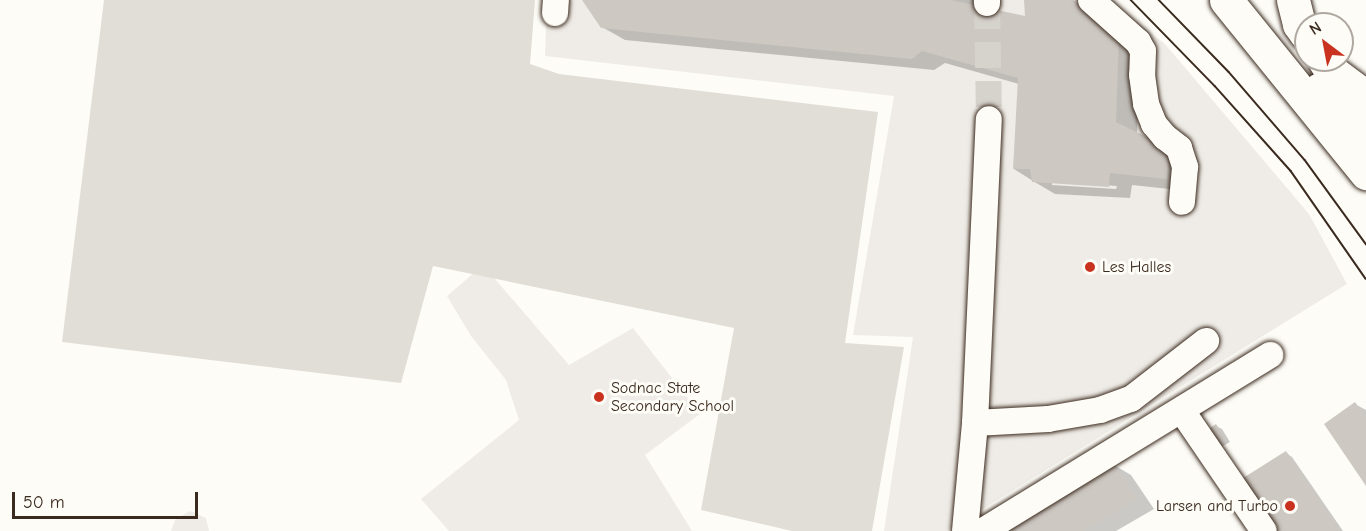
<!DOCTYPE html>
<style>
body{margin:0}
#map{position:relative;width:1366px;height:531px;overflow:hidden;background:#fdfcf7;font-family:"Comic Neue",sans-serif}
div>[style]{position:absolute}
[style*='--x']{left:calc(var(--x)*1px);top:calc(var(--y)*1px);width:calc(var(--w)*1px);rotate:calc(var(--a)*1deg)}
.built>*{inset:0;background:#efece7}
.green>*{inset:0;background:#e1ded7}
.shadow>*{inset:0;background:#0003}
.building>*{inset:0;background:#cdc8c2}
.minor-tunnel>*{height:26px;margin-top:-13px;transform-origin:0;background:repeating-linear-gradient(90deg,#d6d2cc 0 26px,transparent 0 39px)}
.roads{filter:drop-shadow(0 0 2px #3b2a1e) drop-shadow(0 0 2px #3b2a1e)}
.minor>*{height:26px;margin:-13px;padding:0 13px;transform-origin:13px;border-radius:13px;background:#fdfcf7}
.highway>*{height:33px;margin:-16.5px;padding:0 16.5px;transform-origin:16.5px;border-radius:16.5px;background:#fdfcf7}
.tram>*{height:1.5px;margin:-0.75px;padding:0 0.75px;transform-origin:0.75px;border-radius:0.75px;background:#3b2a1e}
.dots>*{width:16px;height:16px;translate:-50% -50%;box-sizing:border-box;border:3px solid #fdfcf7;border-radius:50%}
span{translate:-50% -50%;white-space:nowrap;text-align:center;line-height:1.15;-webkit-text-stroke:6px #fdfcf7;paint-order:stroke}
.poi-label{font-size:16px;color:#3b2a1e}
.left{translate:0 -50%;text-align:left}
.right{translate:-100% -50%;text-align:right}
.north{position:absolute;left:1294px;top:12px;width:60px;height:60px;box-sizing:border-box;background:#fdfcf7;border:2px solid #afa8a0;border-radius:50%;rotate:328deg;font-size:16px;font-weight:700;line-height:24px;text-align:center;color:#3b2a1e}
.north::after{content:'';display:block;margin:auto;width:21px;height:27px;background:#c8321e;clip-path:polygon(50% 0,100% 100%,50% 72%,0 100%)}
.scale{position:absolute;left:12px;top:492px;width:186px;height:27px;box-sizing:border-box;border:3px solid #3b2a1e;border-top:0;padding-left:8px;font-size:18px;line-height:21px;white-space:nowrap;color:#3b2a1e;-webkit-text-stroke:4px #fdfcf7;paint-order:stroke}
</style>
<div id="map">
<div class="built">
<i style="clip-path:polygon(547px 0,1108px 0,1165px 44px,1309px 214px,1347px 284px,947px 531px,884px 531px,913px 337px,853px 335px,894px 96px,545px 56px)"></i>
<i style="clip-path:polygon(483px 265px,569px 365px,633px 328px,700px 414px,645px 455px,692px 531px,449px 531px,421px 499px,519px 420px,506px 380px,471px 336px,447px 296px)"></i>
<i style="clip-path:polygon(190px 511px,206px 518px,209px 531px,171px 531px,175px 520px)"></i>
</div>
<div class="green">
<i style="clip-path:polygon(104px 0,535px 0,530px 64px,559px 74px,878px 112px,845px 343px,904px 347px,872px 531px,792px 531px,701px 510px,734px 328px,433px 266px,401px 383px,62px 342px)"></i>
</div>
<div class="shadow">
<i style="clip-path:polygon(evenodd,584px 0,973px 0,973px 7px,1027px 18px,1025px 0,1073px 0,1140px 47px,1137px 134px,1168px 149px,1188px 191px,1132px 185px,1130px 198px,1055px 194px,1033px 181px,1014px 169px,1019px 84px,945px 63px,934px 70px,625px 40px,602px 27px,584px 0,1052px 182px,1117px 186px,1116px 189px,1052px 185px,1052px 182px)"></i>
<i style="clip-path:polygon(1355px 404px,1366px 410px,1366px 483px)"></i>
<i style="clip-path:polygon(1216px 426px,1222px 429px,1230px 442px,1216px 450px)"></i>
<i style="clip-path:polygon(1286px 453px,1292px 457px,1343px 531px,1275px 531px)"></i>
<i style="clip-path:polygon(1114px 465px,1131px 475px,1154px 509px,1116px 531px,1011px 531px)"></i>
</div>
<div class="building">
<i style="clip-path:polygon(582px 0,951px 0,1025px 16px,1024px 0,1072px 0,1119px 33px,1116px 122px,1169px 148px,1167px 179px,1110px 173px,1109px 187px,1032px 182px,1030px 169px,1013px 169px,1018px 78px,922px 51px,912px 59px,601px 28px)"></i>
<i style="clip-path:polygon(1355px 402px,1366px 418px,1366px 486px,1324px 424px)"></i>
<i style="clip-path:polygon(1216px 424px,1225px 438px,1209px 448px,1201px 434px)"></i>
<i style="clip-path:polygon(1286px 451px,1340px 531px,1274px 531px,1240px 480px)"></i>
<i style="clip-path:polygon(1114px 464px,1138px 499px,1084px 531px,1008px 531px)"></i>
</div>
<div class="minor-tunnel">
<i style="--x:987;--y:3;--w:116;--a:89"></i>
</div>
<div class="roads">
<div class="minor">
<i style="--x:987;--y:0;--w:3;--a:90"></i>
<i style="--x:1091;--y:0;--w:63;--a:41.8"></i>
<i style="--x:1138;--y:42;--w:10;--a:61"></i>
<i style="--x:1143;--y:51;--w:24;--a:92"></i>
<i style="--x:1142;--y:75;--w:29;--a:82"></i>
<i style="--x:1146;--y:104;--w:22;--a:68"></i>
<i style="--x:1154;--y:124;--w:17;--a:50"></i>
<i style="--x:1165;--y:137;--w:18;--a:38"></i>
<i style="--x:1179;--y:148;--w:20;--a:72"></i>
<i style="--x:1185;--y:167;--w:35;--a:95"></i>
<i style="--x:555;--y:13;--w:13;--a:-86"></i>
<i style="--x:1182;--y:411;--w:145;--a:55.7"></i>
<i style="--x:975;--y:423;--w:73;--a:-3.1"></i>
<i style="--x:1048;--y:419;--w:53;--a:-9.8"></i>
<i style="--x:1100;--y:410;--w:33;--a:-20"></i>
<i style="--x:1131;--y:399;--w:95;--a:-37.7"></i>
<i style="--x:965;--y:531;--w:108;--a:-84.7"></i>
<i style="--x:975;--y:423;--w:304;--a:-87.4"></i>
<i style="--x:983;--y:531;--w:337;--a:-31.5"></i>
</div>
<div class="highway">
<i style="--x:1226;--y:0;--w:223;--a:51"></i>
<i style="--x:1293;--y:0;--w:25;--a:76"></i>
<i style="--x:1299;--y:24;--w:12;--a:55"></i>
<i style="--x:1324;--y:60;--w:13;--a:58"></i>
<i style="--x:1331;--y:71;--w:44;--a:36.6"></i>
<i style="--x:1320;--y:89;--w:63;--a:43.1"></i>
</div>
</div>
<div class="tram">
<i style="--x:1131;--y:0;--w:120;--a:45.7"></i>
<i style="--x:1215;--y:86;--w:114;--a:48.2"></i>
<i style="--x:1291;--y:171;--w:131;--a:55.2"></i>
<i style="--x:1159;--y:0;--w:100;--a:45.8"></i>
<i style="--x:1229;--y:72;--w:116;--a:49.2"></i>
<i style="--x:1305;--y:160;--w:104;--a:54"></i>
</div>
<div class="dots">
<i style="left:1090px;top:267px;background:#c8321e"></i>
<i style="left:599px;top:397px;background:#c8321e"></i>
<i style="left:1290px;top:506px;background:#c8321e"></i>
</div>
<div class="poi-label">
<span class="left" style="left:1102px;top:267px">Les Halles</span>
<span class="left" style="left:611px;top:397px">Sodnac State<br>Secondary School</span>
<span class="right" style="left:1278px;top:506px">Larsen and Turbo</span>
</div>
<div class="north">N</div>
<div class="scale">50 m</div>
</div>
